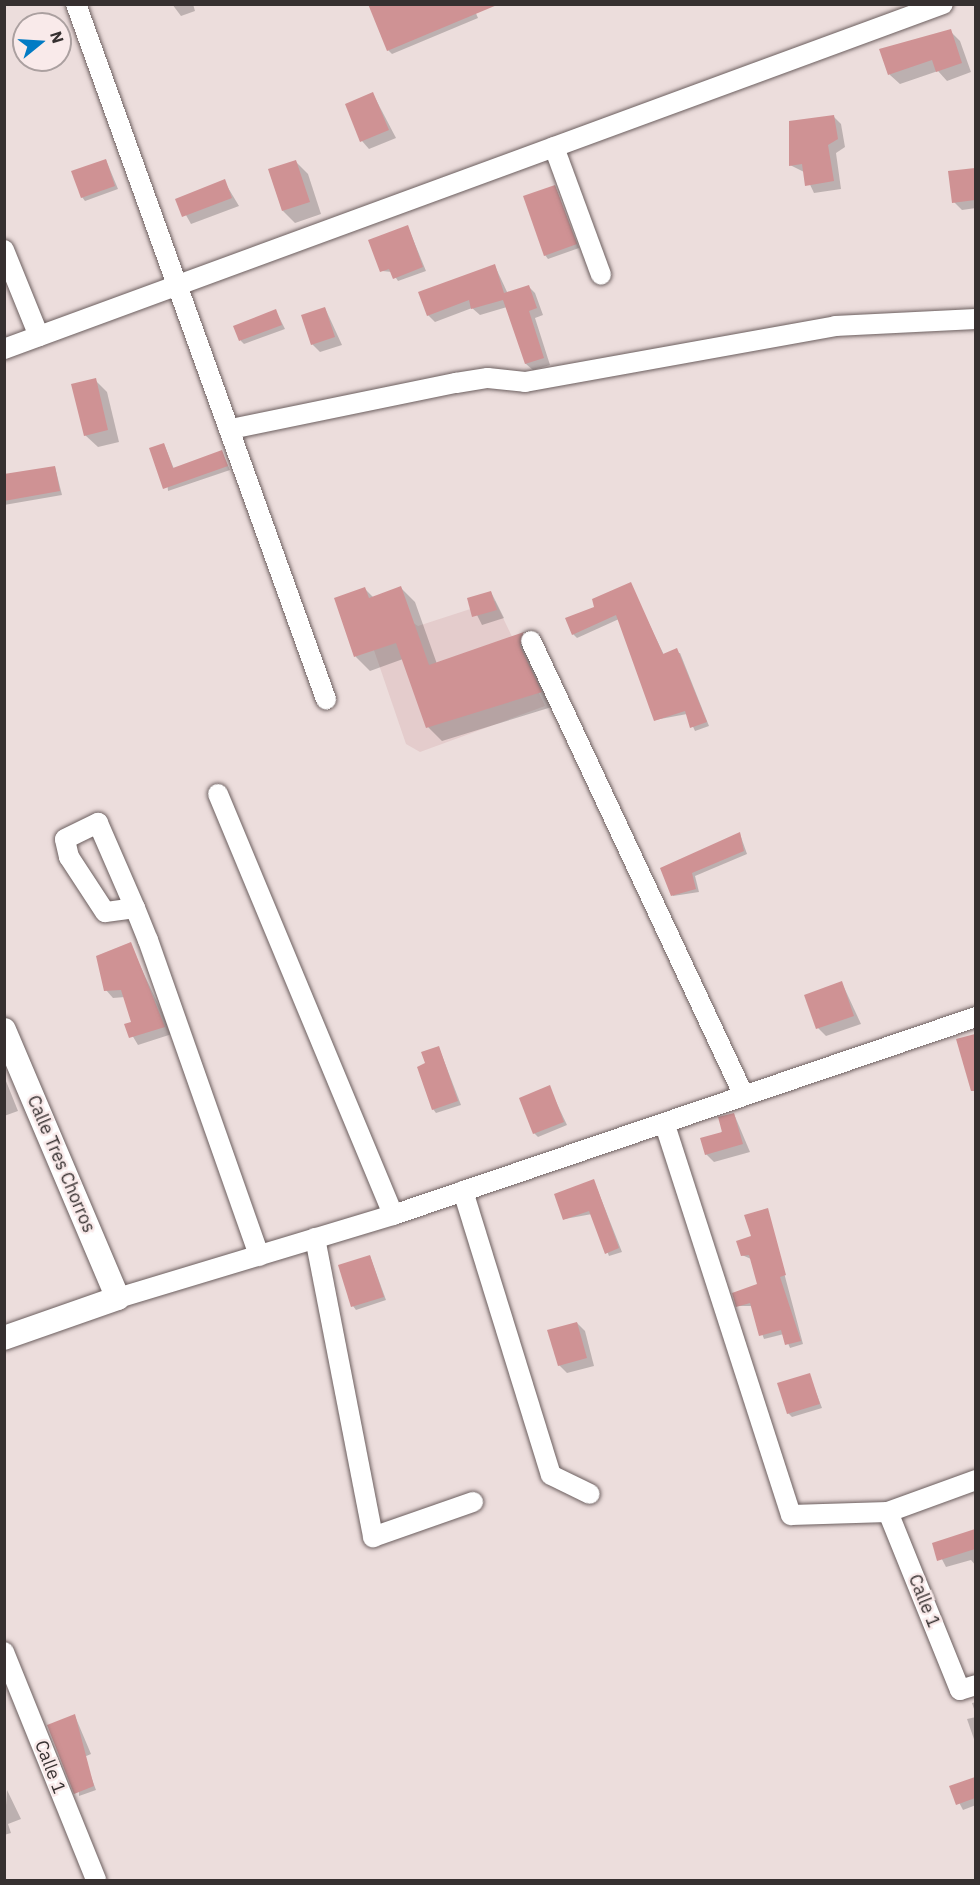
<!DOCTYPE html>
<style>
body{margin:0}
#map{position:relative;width:980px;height:1885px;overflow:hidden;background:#ecdddc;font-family:"IBM Plex Sans",sans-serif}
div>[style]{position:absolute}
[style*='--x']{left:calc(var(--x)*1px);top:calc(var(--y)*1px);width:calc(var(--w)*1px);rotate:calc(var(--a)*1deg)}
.built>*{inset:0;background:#e4cccc}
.shadow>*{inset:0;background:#0003}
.building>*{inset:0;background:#cf9294}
.roads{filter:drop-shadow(0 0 2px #6c5f5f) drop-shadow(0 0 2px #6c5f5f)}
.minor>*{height:20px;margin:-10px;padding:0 10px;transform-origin:10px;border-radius:10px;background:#fff}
.major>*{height:24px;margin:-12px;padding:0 12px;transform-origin:12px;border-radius:12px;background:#fff}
span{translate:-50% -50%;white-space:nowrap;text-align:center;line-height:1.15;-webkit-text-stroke:5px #f9eaea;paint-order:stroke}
.street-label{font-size:18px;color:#363030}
.frame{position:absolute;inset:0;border:6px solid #363030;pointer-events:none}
.north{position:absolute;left:12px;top:12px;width:60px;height:60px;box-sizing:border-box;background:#f9eaea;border:2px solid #aba0a0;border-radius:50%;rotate:72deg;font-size:16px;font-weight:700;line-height:24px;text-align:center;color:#363030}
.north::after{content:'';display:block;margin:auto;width:21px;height:27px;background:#027bc4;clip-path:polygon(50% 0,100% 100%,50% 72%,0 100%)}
</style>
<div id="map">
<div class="built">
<i style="clip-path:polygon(495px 601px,545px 706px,420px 752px,406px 744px,361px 612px,390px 608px,418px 626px)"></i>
</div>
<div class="shadow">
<i style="clip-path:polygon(172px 4px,193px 4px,195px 11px,181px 16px)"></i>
<i style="clip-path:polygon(472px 4px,478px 18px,392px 54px,388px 50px)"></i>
<i style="clip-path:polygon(950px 31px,960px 41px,971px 72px,947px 81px,938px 71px,900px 84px,890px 75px,881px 50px)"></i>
<i style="clip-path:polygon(373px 94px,396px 138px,369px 149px,362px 141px)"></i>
<i style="clip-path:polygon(833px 116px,841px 124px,845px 147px,836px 153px,841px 189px,814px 193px,804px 172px,790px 165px)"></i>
<i style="clip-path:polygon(106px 160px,118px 189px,85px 201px,82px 197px)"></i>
<i style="clip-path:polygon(295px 161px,308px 174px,321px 214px,295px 223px,283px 211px)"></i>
<i style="clip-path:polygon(976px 169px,976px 208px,962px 210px,954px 202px,950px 173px)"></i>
<i style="clip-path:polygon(224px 181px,239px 206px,191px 224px,177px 199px)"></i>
<i style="clip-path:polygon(555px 186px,579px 248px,548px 259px,545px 255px)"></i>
<i style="clip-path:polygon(408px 227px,426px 271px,398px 281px,392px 272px,382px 271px)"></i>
<i style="clip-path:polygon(495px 266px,508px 294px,529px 287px,535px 293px,543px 315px,535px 318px,550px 365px,533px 370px,526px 364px,507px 307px,480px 315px,472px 308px,435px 322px,428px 315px)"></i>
<i style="clip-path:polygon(325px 308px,342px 345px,320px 352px,312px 344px)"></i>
<i style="clip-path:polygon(276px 311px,285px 329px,244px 344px,241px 341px,235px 326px)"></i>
<i style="clip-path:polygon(95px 380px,107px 392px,119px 442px,98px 447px,85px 435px)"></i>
<i style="clip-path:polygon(164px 444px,174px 469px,222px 452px,230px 470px,168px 491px)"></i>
<i style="clip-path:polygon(55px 467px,62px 495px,4px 505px,4px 487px)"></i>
<i style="clip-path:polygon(630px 584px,664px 655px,680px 653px,709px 726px,695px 731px,687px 714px,655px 720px,619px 619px,577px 638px,573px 634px,596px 608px)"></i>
<i style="clip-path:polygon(401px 588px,415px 602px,437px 664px,524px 633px,537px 647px,555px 706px,442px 741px,428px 727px,403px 659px,370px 671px,356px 657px,336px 599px,365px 589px,374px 598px)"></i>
<i style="clip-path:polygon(491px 592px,504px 618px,482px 625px,469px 599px)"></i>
<i style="clip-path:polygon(740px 834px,747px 854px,695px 876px,699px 892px,673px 896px,662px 869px)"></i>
<i style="clip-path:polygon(130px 944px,172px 1034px,138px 1045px,126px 1025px,133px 1023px,125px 997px,113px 998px,106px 990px)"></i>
<i style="clip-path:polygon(842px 983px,861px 1024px,826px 1036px,818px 1028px)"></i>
<i style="clip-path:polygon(439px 1048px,461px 1105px,436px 1113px,433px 1109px)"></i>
<i style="clip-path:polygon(4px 1076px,18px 1111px,4px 1116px)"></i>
<i style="clip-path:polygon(549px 1087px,567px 1125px,538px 1137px,534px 1133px)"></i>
<i style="clip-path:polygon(734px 1114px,750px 1152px,714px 1162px,706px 1154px)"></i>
<i style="clip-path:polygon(594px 1181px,622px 1252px,609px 1256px,592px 1214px,565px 1219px)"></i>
<i style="clip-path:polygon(767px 1209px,803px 1344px,790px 1348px,784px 1334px,764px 1339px,752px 1306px,738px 1306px,759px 1285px,751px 1259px,742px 1255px)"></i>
<i style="clip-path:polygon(370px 1256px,386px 1300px,356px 1310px,353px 1306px)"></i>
<i style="clip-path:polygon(577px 1323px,585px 1331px,594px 1366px,567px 1373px,559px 1365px)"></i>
<i style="clip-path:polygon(809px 1374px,822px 1408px,792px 1417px,788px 1413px)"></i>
<i style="clip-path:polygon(976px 1530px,976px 1566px,971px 1560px,946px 1567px,934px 1544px)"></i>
<i style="clip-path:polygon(976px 1702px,976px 1715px,972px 1703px)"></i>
<i style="clip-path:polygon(75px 1716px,91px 1754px,84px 1757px,96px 1790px,79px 1796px)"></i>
<i style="clip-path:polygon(976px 1717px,976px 1745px,967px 1719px)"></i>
<i style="clip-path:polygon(976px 1778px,976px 1805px,963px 1810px,951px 1787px)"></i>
<i style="clip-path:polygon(7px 1790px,21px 1819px,8px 1824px,11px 1833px,4px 1835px)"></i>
</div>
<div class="building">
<i style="clip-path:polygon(368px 4px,497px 4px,497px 5px,387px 51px)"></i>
<i style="clip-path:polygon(951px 29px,962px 63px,936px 72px,932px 60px,888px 75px,879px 49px)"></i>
<i style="clip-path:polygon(373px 92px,389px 130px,360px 142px,345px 104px)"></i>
<i style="clip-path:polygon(834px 115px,838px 139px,828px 145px,834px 181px,805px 186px,802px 164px,789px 166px,789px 121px)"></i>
<i style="clip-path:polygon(106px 159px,115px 186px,81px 198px,71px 171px)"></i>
<i style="clip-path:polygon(296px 160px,310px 202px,282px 211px,268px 169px)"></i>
<i style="clip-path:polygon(975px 168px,975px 200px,952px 203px,948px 171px)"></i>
<i style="clip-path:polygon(225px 179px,232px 198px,182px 217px,175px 199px)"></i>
<i style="clip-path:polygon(555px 185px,577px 244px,544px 256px,523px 196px)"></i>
<i style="clip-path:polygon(408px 225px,423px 267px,393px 279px,389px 269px,380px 272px,368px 240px)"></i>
<i style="clip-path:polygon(495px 264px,504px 293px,529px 285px,537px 308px,529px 311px,544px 358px,525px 364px,503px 300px,471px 309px,469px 300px,427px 316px,418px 292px)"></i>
<i style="clip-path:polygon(325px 307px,335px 337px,311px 345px,301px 315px)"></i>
<i style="clip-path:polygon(276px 309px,282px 325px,239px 341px,233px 326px)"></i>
<i style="clip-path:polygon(96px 378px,108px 430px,84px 436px,71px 384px)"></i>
<i style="clip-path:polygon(164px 443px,173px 468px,222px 450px,228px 466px,163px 489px,149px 448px)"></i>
<i style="clip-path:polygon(55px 466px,60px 491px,4px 501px,4px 474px)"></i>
<i style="clip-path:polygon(631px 582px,663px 654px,677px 648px,707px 722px,690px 728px,685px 711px,654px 721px,616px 615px,572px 635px,565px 618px,594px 607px,592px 599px)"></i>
<i style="clip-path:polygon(401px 586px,429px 665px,524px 632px,520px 646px,542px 692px,426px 728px,396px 643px,354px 657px,334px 598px,365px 587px,369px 598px)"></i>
<i style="clip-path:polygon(491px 591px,497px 610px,472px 617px,467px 598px)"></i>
<i style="clip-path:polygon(740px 832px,744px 851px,692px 873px,696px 889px,671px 896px,660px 868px)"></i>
<i style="clip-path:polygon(131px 942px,165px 1027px,129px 1038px,124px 1024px,131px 1022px,121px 990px,104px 991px,96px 956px)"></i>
<i style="clip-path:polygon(842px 981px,854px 1016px,816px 1029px,804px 995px)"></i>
<i style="clip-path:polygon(975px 1034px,975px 1091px,971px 1091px,956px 1039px)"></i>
<i style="clip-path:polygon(439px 1046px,458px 1101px,432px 1110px,417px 1067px,425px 1063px,421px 1052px)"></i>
<i style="clip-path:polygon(550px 1085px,564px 1122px,533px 1134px,519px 1098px)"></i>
<i style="clip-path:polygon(734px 1113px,743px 1144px,705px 1155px,700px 1138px,722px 1132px,718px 1117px)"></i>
<i style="clip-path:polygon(594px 1179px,619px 1248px,605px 1254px,589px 1211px,563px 1220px,554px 1194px)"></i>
<i style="clip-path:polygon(768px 1208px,786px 1275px,780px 1277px,801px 1341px,785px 1345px,781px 1330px,759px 1336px,750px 1303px,736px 1307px,732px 1293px,757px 1284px,749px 1255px,741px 1256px,736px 1241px,751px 1236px,744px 1215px)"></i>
<i style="clip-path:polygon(370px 1255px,384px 1297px,351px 1307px,338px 1265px)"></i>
<i style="clip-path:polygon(577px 1322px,587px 1358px,558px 1366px,547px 1330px)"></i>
<i style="clip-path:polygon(810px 1373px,820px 1404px,787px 1414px,777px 1383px)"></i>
<i style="clip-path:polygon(975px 1529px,975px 1549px,937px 1561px,932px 1543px)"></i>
<i style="clip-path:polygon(75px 1714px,94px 1786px,74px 1794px,47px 1725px)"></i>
<i style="clip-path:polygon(975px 1777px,975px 1798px,956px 1805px,949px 1786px)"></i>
</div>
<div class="roads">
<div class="minor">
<i style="--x:76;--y:4;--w:739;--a:70.22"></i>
<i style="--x:554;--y:147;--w:136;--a:69.8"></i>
<i style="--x:4;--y:250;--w:93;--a:67.9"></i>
<i style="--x:4;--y:349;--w:1000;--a:-20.17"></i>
<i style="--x:231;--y:429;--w:230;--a:-11.6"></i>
<i style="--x:456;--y:383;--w:32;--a:-9"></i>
<i style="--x:488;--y:378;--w:37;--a:6"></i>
<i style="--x:525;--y:382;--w:315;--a:-10.2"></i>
<i style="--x:835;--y:326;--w:141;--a:-2.8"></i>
<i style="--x:531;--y:641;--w:502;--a:64.91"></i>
<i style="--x:218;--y:794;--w:456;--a:67.4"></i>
<i style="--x:135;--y:908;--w:30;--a:172"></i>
<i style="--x:105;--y:912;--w:66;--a:-123.2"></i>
<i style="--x:69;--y:857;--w:18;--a:-103"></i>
<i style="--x:65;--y:839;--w:37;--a:-26"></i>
<i style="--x:98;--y:823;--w:93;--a:66.5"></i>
<i style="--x:135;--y:908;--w:35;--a:68"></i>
<i style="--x:148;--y:940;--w:335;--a:70.6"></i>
<i style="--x:665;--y:1125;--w:410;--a:72.1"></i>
<i style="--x:791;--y:1515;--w:97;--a:-1.8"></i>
<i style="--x:888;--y:1512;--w:94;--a:-20"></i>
<i style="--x:463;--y:1191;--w:297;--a:72.8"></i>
<i style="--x:551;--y:1475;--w:43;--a:26"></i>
<i style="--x:315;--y:1238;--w:305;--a:79"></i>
<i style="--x:373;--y:1537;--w:106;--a:-19.3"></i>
<i style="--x:118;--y:1298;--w:287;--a:-16.8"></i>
<i style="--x:393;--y:1215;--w:616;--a:-18.76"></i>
<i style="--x:888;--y:1512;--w:192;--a:68"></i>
<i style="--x:960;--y:1690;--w:17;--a:-17"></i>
<i style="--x:4;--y:1652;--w:246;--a:68"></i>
</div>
<div class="major">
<i style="--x:4;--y:1030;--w:291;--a:67"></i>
<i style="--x:118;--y:1298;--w:121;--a:160.7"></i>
</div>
</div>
<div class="street-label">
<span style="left:61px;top:1164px;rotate:67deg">Calle Tres Chorros</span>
<span style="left:924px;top:1601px;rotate:68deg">Calle 1</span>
<span style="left:50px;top:1767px;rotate:69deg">Calle 1</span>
</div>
<div class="frame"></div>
<div class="north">N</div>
</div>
